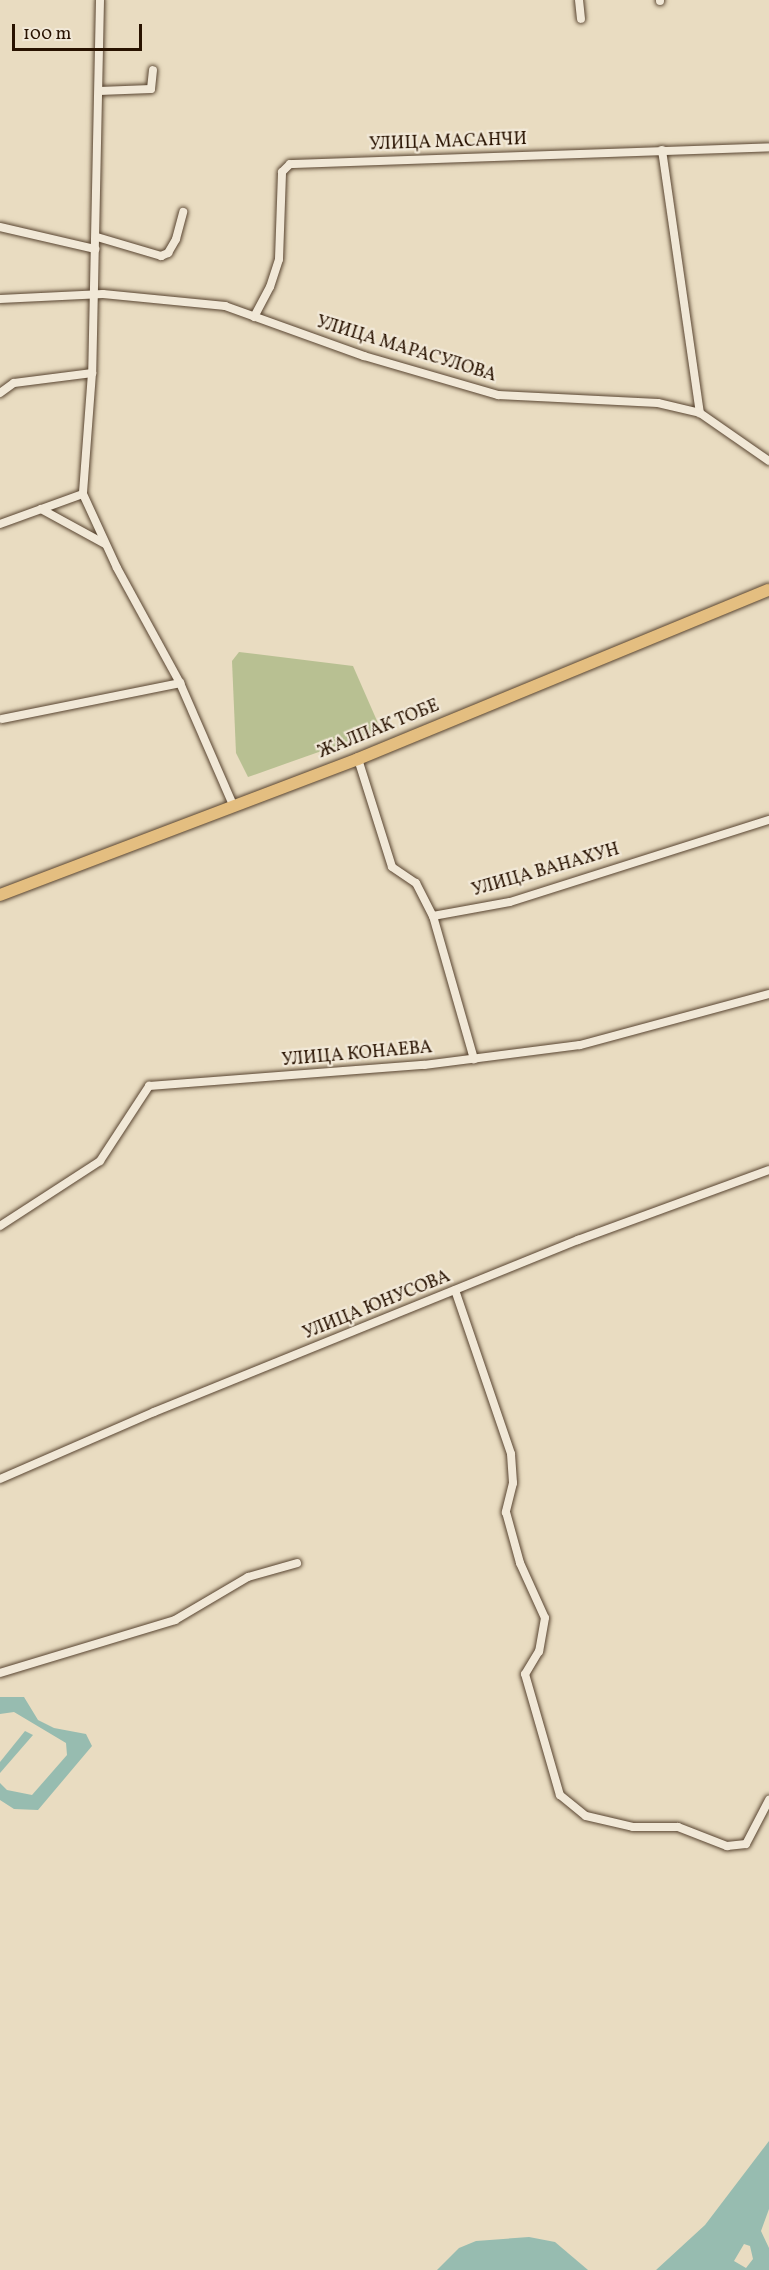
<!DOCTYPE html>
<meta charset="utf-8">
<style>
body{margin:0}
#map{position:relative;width:769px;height:2270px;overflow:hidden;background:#e9dcc1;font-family:Vollkorn,serif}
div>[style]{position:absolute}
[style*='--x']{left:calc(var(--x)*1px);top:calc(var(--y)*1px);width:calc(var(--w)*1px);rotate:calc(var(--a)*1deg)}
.green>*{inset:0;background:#b8c092}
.water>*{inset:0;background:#97bcb0}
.roads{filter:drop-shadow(0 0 2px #584430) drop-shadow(0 0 2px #584430)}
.street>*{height:8px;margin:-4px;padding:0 4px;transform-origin:4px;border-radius:4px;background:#f1e8d7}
.primary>*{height:12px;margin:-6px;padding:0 6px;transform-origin:6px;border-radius:6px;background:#e4be80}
span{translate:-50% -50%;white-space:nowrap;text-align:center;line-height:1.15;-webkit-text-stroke:4.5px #f1e8d7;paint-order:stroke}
.street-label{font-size:18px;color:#281200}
.scale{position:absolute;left:12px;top:24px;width:130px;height:27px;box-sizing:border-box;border:3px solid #281200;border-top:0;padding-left:8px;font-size:18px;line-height:21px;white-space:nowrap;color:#281200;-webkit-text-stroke:4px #f1e8d7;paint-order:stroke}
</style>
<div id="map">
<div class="green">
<i style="clip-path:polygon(239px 652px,353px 666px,381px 730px,248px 777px,236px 753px,232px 661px)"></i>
</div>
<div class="water">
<i style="clip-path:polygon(0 1697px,24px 1697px,38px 1720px,54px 1728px,86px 1734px,92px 1746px,38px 1810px,14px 1809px,0 1800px,0 1783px,7px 1790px,32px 1795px,67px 1755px,66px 1743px,14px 1712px,0 1714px)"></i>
<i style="clip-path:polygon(25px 1731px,33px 1735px,0 1773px,0 1762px)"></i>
<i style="clip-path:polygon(evenodd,769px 2141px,769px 2209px,761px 2231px,769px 2248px,769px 2270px,656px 2270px,705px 2225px,769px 2141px,744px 2244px,750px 2246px,753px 2259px,746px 2268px,734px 2261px,744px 2244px)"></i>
<i style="clip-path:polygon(529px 2237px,555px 2242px,588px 2270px,437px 2270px,459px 2248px,476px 2241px)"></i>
</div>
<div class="roads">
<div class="street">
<i style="--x:100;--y:0;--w:373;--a:91.2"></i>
<i style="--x:92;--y:373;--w:121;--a:94.3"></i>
<i style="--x:83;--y:494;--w:81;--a:65.3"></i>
<i style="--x:117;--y:568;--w:131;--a:61.3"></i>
<i style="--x:180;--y:683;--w:133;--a:66.5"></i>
<i style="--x:579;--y:0;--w:19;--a:84"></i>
<i style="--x:660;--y:0;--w:1;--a:90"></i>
<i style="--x:99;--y:91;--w:52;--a:-2.2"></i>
<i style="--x:151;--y:89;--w:19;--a:-84"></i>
<i style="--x:662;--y:150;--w:266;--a:81.8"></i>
<i style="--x:0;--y:227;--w:98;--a:13"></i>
<i style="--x:97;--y:237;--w:67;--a:16.5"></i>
<i style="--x:161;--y:256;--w:8;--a:-23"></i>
<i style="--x:168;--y:253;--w:16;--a:-60"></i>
<i style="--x:176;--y:239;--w:28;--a:-75"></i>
<i style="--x:0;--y:299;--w:103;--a:-2.8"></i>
<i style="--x:103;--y:294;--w:123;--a:5.6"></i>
<i style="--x:225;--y:306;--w:148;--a:19.8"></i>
<i style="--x:364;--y:356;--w:140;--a:16.2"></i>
<i style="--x:498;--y:395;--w:160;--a:2.9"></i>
<i style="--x:658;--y:403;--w:43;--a:13.4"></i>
<i style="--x:700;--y:413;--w:84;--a:34.8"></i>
<i style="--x:254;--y:317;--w:34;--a:-62"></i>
<i style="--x:270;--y:287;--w:29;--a:-72"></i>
<i style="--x:279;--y:259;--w:87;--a:-88"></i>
<i style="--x:282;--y:172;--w:11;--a:-45"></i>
<i style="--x:290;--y:164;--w:479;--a:-2"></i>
<i style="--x:0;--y:393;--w:17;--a:-36"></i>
<i style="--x:14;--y:383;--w:79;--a:-7.3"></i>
<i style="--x:41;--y:509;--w:73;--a:28.7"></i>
<i style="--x:0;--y:524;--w:88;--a:-19.9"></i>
<i style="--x:2;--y:719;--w:182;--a:-11.4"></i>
<i style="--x:358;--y:759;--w:113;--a:72.5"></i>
<i style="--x:392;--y:867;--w:29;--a:34"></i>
<i style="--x:416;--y:883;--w:37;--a:63"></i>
<i style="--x:433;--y:916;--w:78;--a:-10.3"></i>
<i style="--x:510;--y:902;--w:272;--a:-17.6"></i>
<i style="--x:433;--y:916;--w:149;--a:74"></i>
<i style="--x:0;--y:1226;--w:119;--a:-33"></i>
<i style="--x:100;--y:1161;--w:90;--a:-56.8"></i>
<i style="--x:149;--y:1086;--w:276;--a:-4.4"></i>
<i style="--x:424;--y:1065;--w:157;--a:-7.3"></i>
<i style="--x:580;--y:1045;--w:196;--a:-15.1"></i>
<i style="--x:455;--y:1290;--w:173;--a:71.1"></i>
<i style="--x:511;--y:1454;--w:29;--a:86"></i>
<i style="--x:513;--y:1483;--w:30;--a:104"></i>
<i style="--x:506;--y:1512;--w:53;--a:74.6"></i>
<i style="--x:520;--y:1563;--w:60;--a:65.6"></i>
<i style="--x:545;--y:1618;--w:34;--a:100"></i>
<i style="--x:539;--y:1651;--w:27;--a:121"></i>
<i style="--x:525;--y:1674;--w:126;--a:73.9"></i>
<i style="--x:560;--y:1795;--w:33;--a:39"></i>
<i style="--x:586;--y:1816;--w:48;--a:13.2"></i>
<i style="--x:633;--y:1827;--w:45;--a:0"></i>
<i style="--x:678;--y:1827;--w:53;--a:21.2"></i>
<i style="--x:727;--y:1846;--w:19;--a:-6"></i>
<i style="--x:746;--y:1844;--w:50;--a:-62.4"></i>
<i style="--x:0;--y:1479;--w:168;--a:-23.5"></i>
<i style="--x:154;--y:1412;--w:458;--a:-22.1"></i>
<i style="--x:578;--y:1240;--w:203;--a:-20.1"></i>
<i style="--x:0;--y:1673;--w:183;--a:-16.8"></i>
<i style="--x:175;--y:1620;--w:85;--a:-30.5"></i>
<i style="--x:248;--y:1577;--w:51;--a:-15.9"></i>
</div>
<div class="primary">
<i style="--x:0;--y:895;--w:383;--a:-20.8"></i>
<i style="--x:358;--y:759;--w:444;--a:-22.4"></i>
</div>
</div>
<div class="street-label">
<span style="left:448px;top:143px;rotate:-2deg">УЛИЦА МАСАНЧИ</span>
<span style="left:406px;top:350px;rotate:17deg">УЛИЦА МАРАСУЛОВА</span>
<span style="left:379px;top:730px;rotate:-22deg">ЖАЛПАК ТОБЕ</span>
<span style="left:546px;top:871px;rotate:-16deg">УЛИЦА ВАНАХУН</span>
<span style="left:357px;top:1055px;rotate:-5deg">УЛИЦА КОНАЕВА</span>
<span style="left:377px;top:1306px;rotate:-22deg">УЛИЦА ЮНУСОВА</span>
</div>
<div class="scale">100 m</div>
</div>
